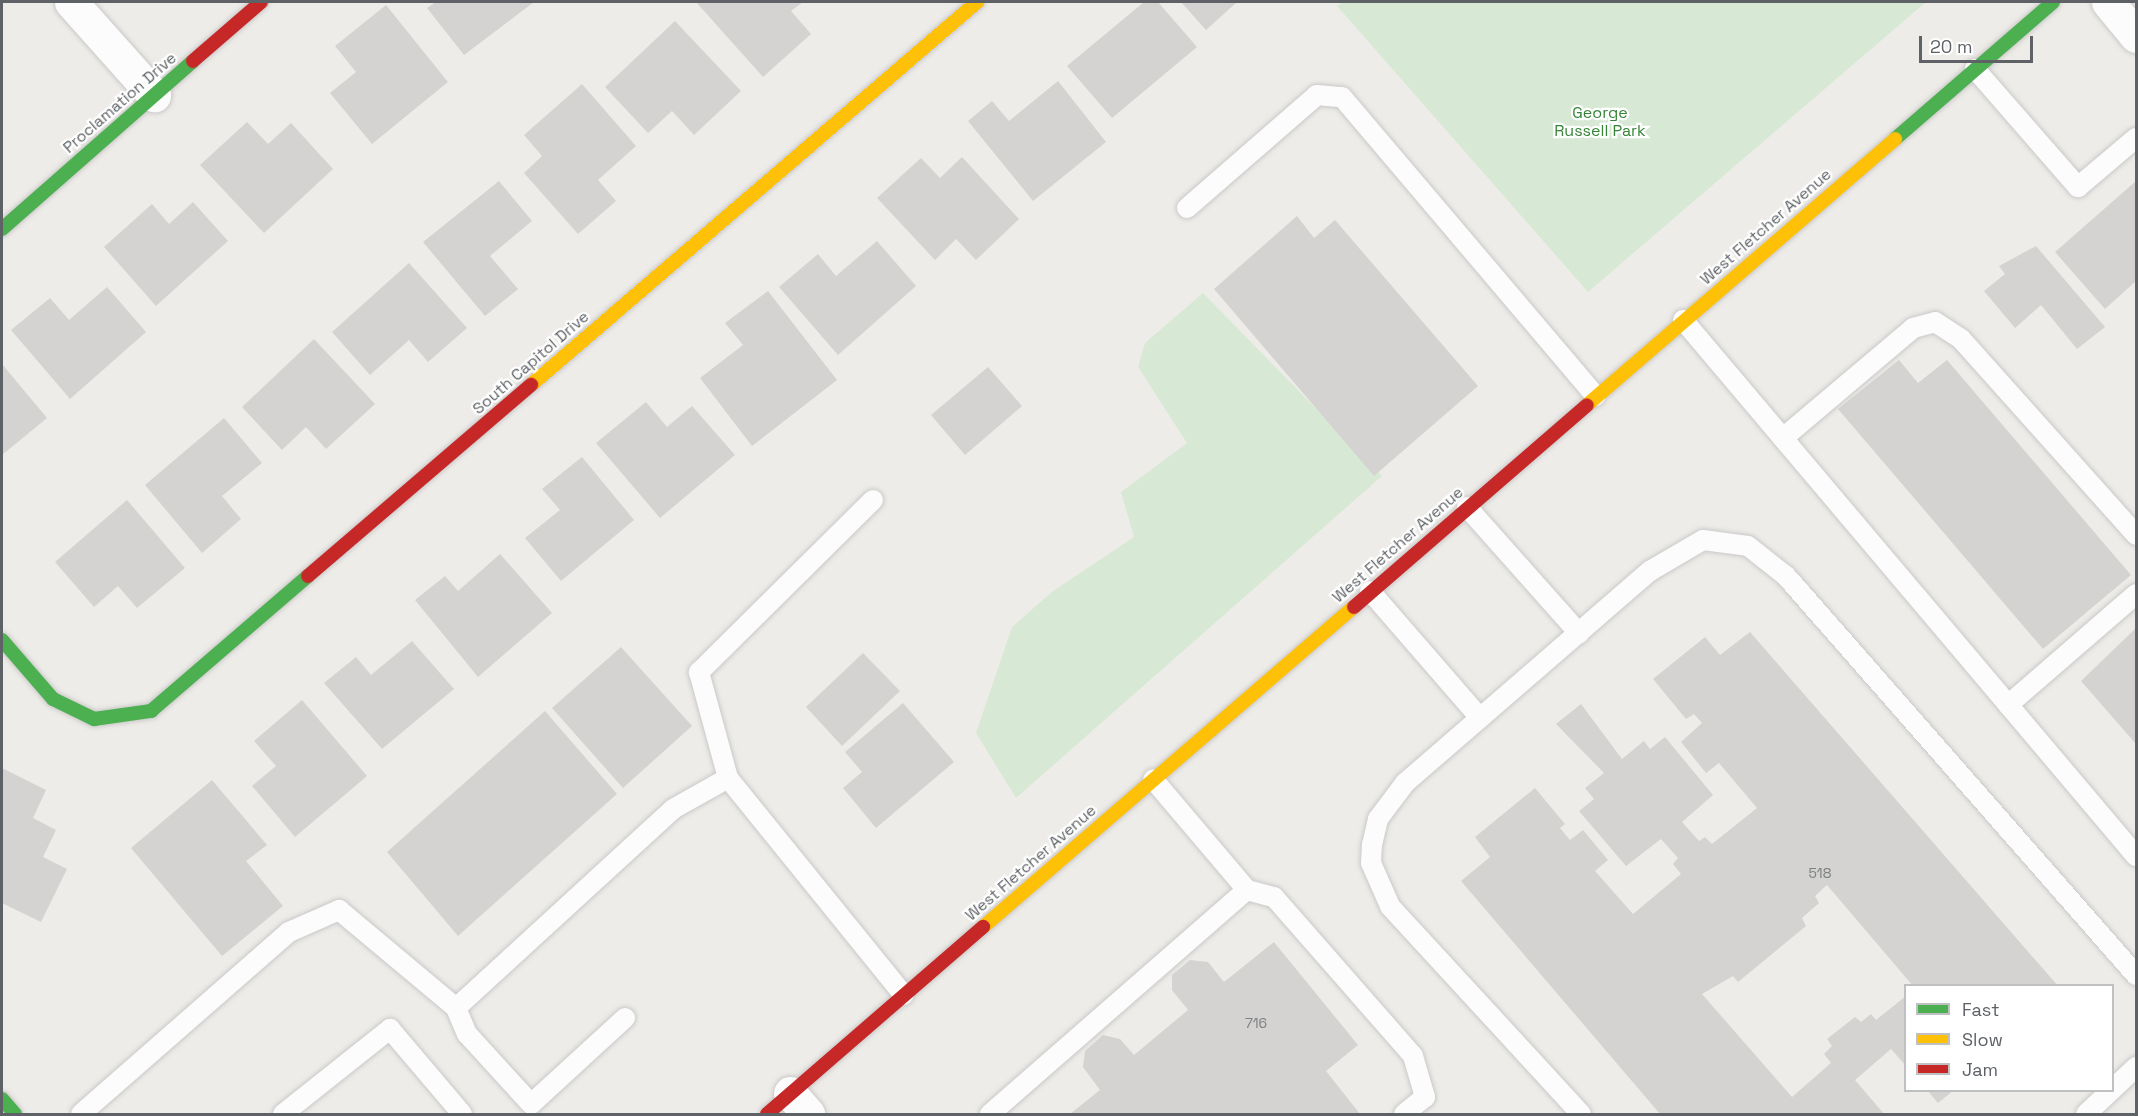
<!DOCTYPE html>
<style>
body{margin:0}
#map{position:relative;width:2138px;height:1116px;overflow:hidden;background:#eeece8;font-family:"Space Grotesk",sans-serif}
div>[style]{position:absolute}
[style*='--x']{left:calc(var(--x)*1px);top:calc(var(--y)*1px);width:calc(var(--w)*1px);rotate:calc(var(--a)*1deg)}
.green>*{inset:0;background:#d7e9d4}
.building>*{inset:0;background:#d4d3d1}
.roads{filter:drop-shadow(0 0 2px #c9c9c9) drop-shadow(0 0 2px #c9c9c9)}
.lane>*{height:20px;margin:-10px;padding:0 10px;transform-origin:10px;border-radius:10px;background:#fcfcfc}
.street>*{height:33px;margin:-16.5px;padding:0 16.5px;transform-origin:16.5px;border-radius:16.5px;background:#fcfcfc}
.fast>*{height:14px;margin:-7px;padding:0 7px;transform-origin:7px;border-radius:7px;background:#4caf50}
.slow>*{height:14px;margin:-7px;padding:0 7px;transform-origin:7px;border-radius:7px;background:#ffc107}
.jam>*{height:14px;margin:-7px;padding:0 7px;transform-origin:7px;border-radius:7px;background:#c62828}
span{translate:-50% -50%;white-space:nowrap;text-align:center;line-height:1.15;-webkit-text-stroke:4.5px #fff;paint-order:stroke}
.number-label{font-size:14px;color:#7d8082}
.number-label span{-webkit-text-stroke-width:0}
.street-label{font-size:16px;color:#5e6266}
.park-label{font-size:16px;color:#368438}
.frame{position:absolute;inset:0;border:3px solid #5e6266;pointer-events:none}
.legend{position:absolute;left:1904px;top:984px;width:210px;height:108px;box-sizing:border-box;background:#fff;border:2px solid #bfc0c2;margin:0;padding:8px 10px;list-style:none;font-size:18px;color:#5e6266}
.legend li{display:flex;align-items:center;gap:12px;height:30px}
.legend b{width:30px;border:2px solid #bfc0c2}
.scale{position:absolute;left:1919px;top:36px;width:114px;height:27px;box-sizing:border-box;border:3px solid #5e6266;border-top:0;padding-left:8px;font-size:18px;line-height:21px;white-space:nowrap;color:#5e6266;-webkit-text-stroke:4px #fff;paint-order:stroke}
</style>
<div id="map">
<div class="green">
<i style="clip-path:polygon(1343px 2px,1926px 2px,1588px 292px,1337px 6px)"></i>
<i style="clip-path:polygon(1203px 293px,1382px 476px,1016px 798px,976px 733px,1012px 627px,1053px 591px,1134px 537px,1121px 492px,1187px 443px,1138px 367px,1145px 343px)"></i>
</div>
<div class="building">
<i style="clip-path:polygon(436px 2px,534px 2px,464px 55px,427px 8px)"></i>
<i style="clip-path:polygon(696px 2px,803px 2px,791px 11px,811px 34px,763px 77px)"></i>
<i style="clip-path:polygon(1144px 2px,1158px 2px,1197px 47px,1112px 118px,1067px 66px)"></i>
<i style="clip-path:polygon(1181px 2px,1237px 2px,1206px 30px)"></i>
<i style="clip-path:polygon(386px 5px,448px 82px,372px 144px,330px 93px,356px 72px,335px 46px)"></i>
<i style="clip-path:polygon(675px 21px,741px 91px,694px 135px,672px 111px,648px 133px,605px 87px)"></i>
<i style="clip-path:polygon(1058px 81px,1106px 142px,1033px 201px,968px 121px,992px 101px,1009px 121px)"></i>
<i style="clip-path:polygon(582px 84px,636px 146px,598px 180px,616px 201px,578px 234px,524px 173px,542px 156px,524px 135px)"></i>
<i style="clip-path:polygon(247px 122px,268px 144px,291px 123px,333px 169px,264px 233px,200px 165px)"></i>
<i style="clip-path:polygon(962px 157px,1019px 219px,976px 260px,956px 239px,935px 260px,877px 198px,921px 158px,940px 178px)"></i>
<i style="clip-path:polygon(499px 181px,532px 221px,490px 256px,518px 289px,485px 316px,423px 242px)"></i>
<i style="clip-path:polygon(2136px 181px,2136px 281px,2105px 309px,2055px 252px)"></i>
<i style="clip-path:polygon(193px 202px,228px 241px,156px 306px,104px 247px,152px 204px,169px 224px)"></i>
<i style="clip-path:polygon(1297px 216px,1314px 238px,1335px 220px,1478px 386px,1374px 476px,1214px 289px)"></i>
<i style="clip-path:polygon(877px 241px,916px 286px,838px 355px,779px 287px,818px 254px,836px 276px)"></i>
<i style="clip-path:polygon(2036px 246px,2105px 327px,2077px 349px,2041px 305px,2015px 328px,1984px 291px,2005px 274px,1999px 266px)"></i>
<i style="clip-path:polygon(409px 263px,467px 328px,428px 362px,409px 340px,370px 375px,332px 332px)"></i>
<i style="clip-path:polygon(107px 287px,146px 332px,70px 399px,11px 330px,50px 298px,69px 320px)"></i>
<i style="clip-path:polygon(768px 291px,837px 380px,752px 446px,700px 378px,743px 345px,725px 323px)"></i>
<i style="clip-path:polygon(314px 339px,375px 404px,326px 449px,306px 427px,282px 450px,242px 407px)"></i>
<i style="clip-path:polygon(1899px 360px,1918px 383px,1947px 360px,2131px 575px,2043px 649px,1838px 409px)"></i>
<i style="clip-path:polygon(2px 364px,47px 418px,2px 455px)"></i>
<i style="clip-path:polygon(988px 367px,1022px 406px,965px 455px,931px 415px)"></i>
<i style="clip-path:polygon(646px 402px,667px 427px,692px 406px,735px 455px,660px 518px,596px 443px)"></i>
<i style="clip-path:polygon(224px 418px,262px 463px,222px 496px,241px 519px,202px 553px,145px 485px)"></i>
<i style="clip-path:polygon(582px 457px,634px 520px,561px 581px,525px 538px,560px 510px,542px 489px)"></i>
<i style="clip-path:polygon(127px 500px,185px 568px,137px 608px,118px 586px,94px 607px,55px 562px)"></i>
<i style="clip-path:polygon(500px 554px,552px 613px,478px 677px,415px 600px,445px 576px,458px 591px)"></i>
<i style="clip-path:polygon(2136px 628px,2136px 744px,2081px 681px)"></i>
<i style="clip-path:polygon(1750px 632px,2058px 986px,1913px 986px,1827px 885px,1815px 896px,1819px 903px,1802px 918px,1806px 926px,1738px 982px,1733px 976px,1702px 994px,1792px 1097px,1831px 1063px,1824px 1054px,1832px 1046px,1827px 1039px,1855px 1017px,1861px 1022px,1871px 1014px,1876px 1020px,1906px 996px,1906px 1066px,1891px 1049px,1855px 1080px,1884px 1114px,1660px 1114px,1461px 881px,1490px 857px,1475px 837px,1535px 788px,1565px 824px,1560px 828px,1570px 840px,1583px 830px,1608px 860px,1595px 871px,1633px 914px,1681px 874px,1673px 864px,1678px 858px,1661px 839px,1626px 866px,1579px 811px,1594px 799px,1585px 788px,1604px 773px,1556px 724px,1581px 704px,1622px 759px,1644px 741px,1650px 749px,1665px 737px,1713px 795px,1682px 822px,1699px 841px,1705px 837px,1712px 844px,1757px 808px,1719px 763px,1706px 773px,1681px 742px,1702px 723px,1694px 714px,1686px 719px,1653px 679px,1705px 637px,1720px 655px)"></i>
<i style="clip-path:polygon(412px 641px,454px 689px,382px 749px,324px 683px,356px 657px,371px 675px)"></i>
<i style="clip-path:polygon(621px 647px,692px 726px,623px 788px,552px 708px)"></i>
<i style="clip-path:polygon(863px 653px,900px 691px,842px 746px,806px 707px)"></i>
<i style="clip-path:polygon(302px 700px,367px 776px,295px 837px,252px 786px,276px 766px,254px 741px)"></i>
<i style="clip-path:polygon(903px 703px,954px 762px,876px 828px,843px 788px,862px 772px,845px 752px)"></i>
<i style="clip-path:polygon(545px 711px,617px 794px,458px 936px,387px 852px)"></i>
<i style="clip-path:polygon(2px 768px,46px 790px,33px 818px,56px 830px,43px 857px,67px 869px,41px 922px,2px 903px)"></i>
<i style="clip-path:polygon(212px 780px,267px 845px,246px 861px,283px 906px,222px 956px,131px 848px)"></i>
<i style="clip-path:polygon(1274px 942px,1358px 1045px,1326px 1071px,1360px 1114px,1070px 1114px,1100px 1090px,1083px 1067px,1085px 1051px,1103px 1035px,1120px 1039px,1134px 1055px,1188px 1010px,1172px 990px,1172px 975px,1190px 960px,1208px 962px,1224px 982px)"></i>
<i style="clip-path:polygon(1927px 1090px,1954px 1090px,1938px 1103px)"></i>
</div>
<div class="roads">
<div class="lane">
<i style="--x:1975;--y:69;--w:157;--a:48.9"></i>
<i style="--x:2078;--y:187;--w:76;--a:-40.2"></i>
<i style="--x:1187;--y:208;--w:172;--a:-41"></i>
<i style="--x:1317;--y:95;--w:25;--a:5"></i>
<i style="--x:1342;--y:97;--w:392;--a:49.7"></i>
<i style="--x:1683;--y:320;--w:702;--a:49.8"></i>
<i style="--x:1783;--y:438;--w:170;--a:-40.2"></i>
<i style="--x:1913;--y:328;--w:23;--a:-15"></i>
<i style="--x:1935;--y:322;--w:31;--a:33"></i>
<i style="--x:1961;--y:339;--w:263;--a:48.2"></i>
<i style="--x:873;--y:500;--w:245;--a:135.3"></i>
<i style="--x:699;--y:672;--w:110;--a:74.7"></i>
<i style="--x:728;--y:778;--w:279;--a:51"></i>
<i style="--x:1467;--y:507;--w:169;--a:48.4"></i>
<i style="--x:1370;--y:591;--w:168;--a:49.1"></i>
<i style="--x:2008;--y:705;--w:169;--a:-40.9"></i>
<i style="--x:1247;--y:890;--w:28;--a:15"></i>
<i style="--x:1274;--y:897;--w:211;--a:48.8"></i>
<i style="--x:1413;--y:1056;--w:43;--a:73.7"></i>
<i style="--x:1425;--y:1097;--w:27;--a:141"></i>
<i style="--x:625;--y:1018;--w:127;--a:137.5"></i>
<i style="--x:531;--y:1104;--w:95;--a:-132.4"></i>
<i style="--x:467;--y:1034;--w:28;--a:-113"></i>
<i style="--x:456;--y:1008;--w:294;--a:-42.5"></i>
<i style="--x:673;--y:809;--w:63;--a:-29.4"></i>
<i style="--x:81;--y:1114;--w:276;--a:-41.2"></i>
<i style="--x:289;--y:932;--w:55;--a:-23.7"></i>
<i style="--x:339;--y:910;--w:153;--a:39.9"></i>
<i style="--x:283;--y:1114;--w:137;--a:-38.5"></i>
<i style="--x:390;--y:1029;--w:111;--a:49.7"></i>
<i style="--x:990;--y:1114;--w:341;--a:-41.1"></i>
<i style="--x:1247;--y:890;--w:145;--a:-130.3"></i>
<i style="--x:1581;--y:1114;--w:282;--a:-132.6"></i>
<i style="--x:1390;--y:906;--w:47;--a:-113.8"></i>
<i style="--x:1371;--y:863;--w:18;--a:-87"></i>
<i style="--x:1372;--y:845;--w:27;--a:-77"></i>
<i style="--x:1378;--y:819;--w:45;--a:-53.1"></i>
<i style="--x:1405;--y:783;--w:324;--a:-40.9"></i>
<i style="--x:1650;--y:571;--w:61;--a:-30.3"></i>
<i style="--x:1703;--y:540;--w:45;--a:7.6"></i>
<i style="--x:1748;--y:546;--w:48;--a:38.3"></i>
<i style="--x:1786;--y:576;--w:531;--a:48.74"></i>
<i style="--x:2086;--y:1114;--w:69;--a:-43.2"></i>
</div>
<div class="street">
<i style="--x:71;--y:2;--w:125;--a:48.3"></i>
<i style="--x:2108;--y:2;--w:44;--a:50.5"></i>
<i style="--x:790;--y:1093;--w:28;--a:49"></i>
</div>
<div class="fast">
<i style="--x:1895;--y:139;--w:209;--a:-40.9"></i>
<i style="--x:2;--y:229;--w:254;--a:-41.3"></i>
<i style="--x:2;--y:640;--w:78;--a:49.2"></i>
<i style="--x:53;--y:699;--w:46;--a:26"></i>
<i style="--x:94;--y:719;--w:58;--a:-8"></i>
<i style="--x:151;--y:711;--w:207;--a:-40.7"></i>
<i style="--x:2;--y:1099;--w:20;--a:49"></i>
</div>
<div class="slow">
<i style="--x:531;--y:385;--w:588;--a:-40.65"></i>
<i style="--x:1587;--y:405;--w:407;--a:-40.8"></i>
<i style="--x:983;--y:927;--w:490;--a:-40.8"></i>
</div>
<div class="jam">
<i style="--x:193;--y:61;--w:90;--a:-40.9"></i>
<i style="--x:308;--y:576;--w:294;--a:-40.6"></i>
<i style="--x:1354;--y:607;--w:308;--a:-40.9"></i>
<i style="--x:767;--y:1114;--w:286;--a:-40.9"></i>
</div>
</div>
<div class="number-label">
<span style="left:1820px;top:873px">518</span>
<span style="left:1256px;top:1023px">716</span>
</div>
<div class="street-label">
<span style="left:120px;top:103px;rotate:-41deg">Proclamation Drive</span>
<span style="left:1766px;top:227px;rotate:-41deg">West Fletcher Avenue</span>
<span style="left:531px;top:363px;rotate:-41deg">South Capitol Drive</span>
<span style="left:1398px;top:545px;rotate:-41deg">West Fletcher Avenue</span>
<span style="left:1031px;top:863px;rotate:-41deg">West Fletcher Avenue</span>
</div>
<div class="park-label">
<span style="left:1600px;top:122px">George<br>Russell Park</span>
</div>
<div class="frame"></div>
<ul class="legend">
<li><b style="height:8px;background:#4caf50"></b>Fast</li>
<li><b style="height:8px;background:#ffc107"></b>Slow</li>
<li><b style="height:8px;background:#c62828"></b>Jam</li>
</ul>
<div class="scale">20 m</div>
</div>
